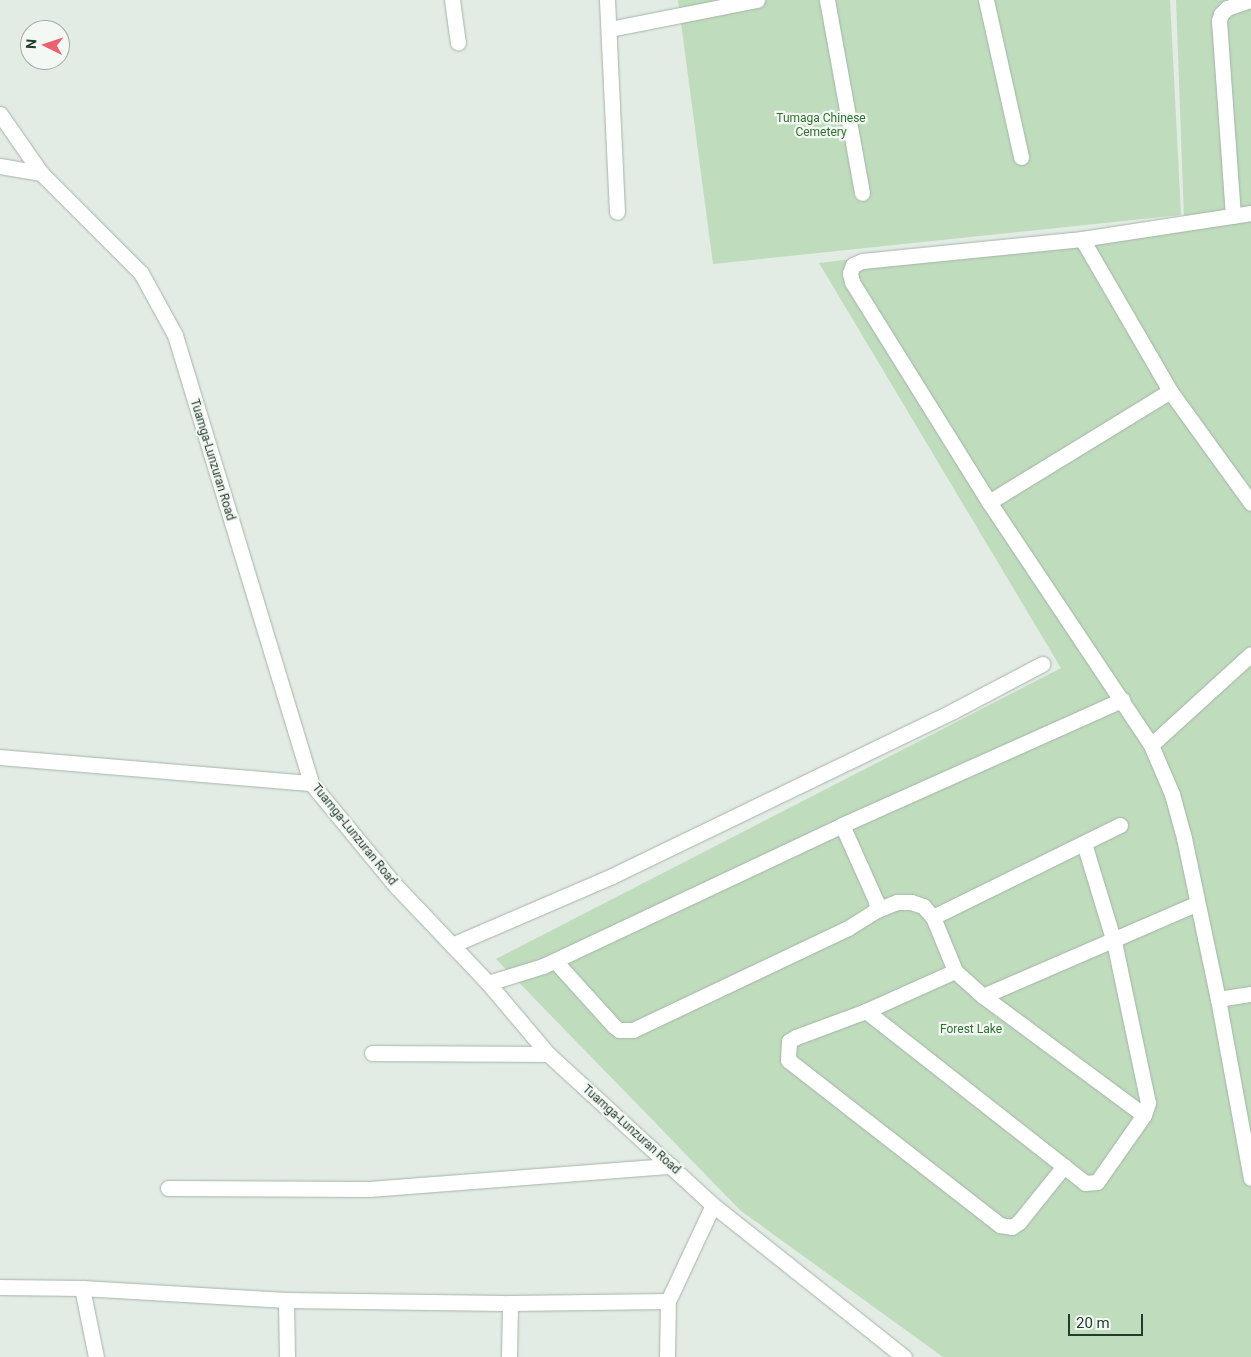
<!DOCTYPE html>
<style>
body{margin:0}
#map{position:relative;width:1251px;height:1357px;overflow:hidden;background:#e2ece4;font-family:Roboto,sans-serif}
div>[style]{position:absolute}
[style*='--x']{left:calc(var(--x)*1px);top:calc(var(--y)*1px);width:calc(var(--w)*1px);rotate:calc(var(--a)*1deg)}
.green>*{inset:0;background:#bfdcbc}
.roads{filter:drop-shadow(0 0 1px #a5b4a9) drop-shadow(0 0 1px #a5b4a9)}
.minor>*{height:15px;margin:-7.5px;padding:0 7.5px;transform-origin:7.5px;border-radius:7.5px;background:#fff}
span{translate:-50% -50%;white-space:nowrap;text-align:center;line-height:1.15;-webkit-text-stroke:4.5px #f3f8f4;paint-order:stroke}
.park-label{font-size:12px;color:#2f7131}
.street-label{font-size:12px;color:#233c2c}
.north{position:absolute;left:20px;top:20px;width:50px;height:50px;box-sizing:border-box;background:#f3f8f4;border:1px solid #a0ada4;border-radius:50%;rotate:274deg;font-size:14px;font-weight:700;line-height:20px;text-align:center;color:#233c2c}
.north::after{content:'';display:block;margin:auto;width:18px;height:22px;background:#eb6171;clip-path:polygon(50% 0,100% 100%,50% 72%,0 100%)}
.scale{position:absolute;left:1068px;top:1314px;width:75px;height:22px;box-sizing:border-box;border:2px solid #233c2c;border-top:0;padding-left:6px;font-size:15px;line-height:18px;white-space:nowrap;color:#233c2c;-webkit-text-stroke:4px #f3f8f4;paint-order:stroke}
</style>
<div id="map">
<div class="green">
<i style="clip-path:polygon(678px 0,1170px 0,1181px 215px,713px 264px)"></i>
<i style="clip-path:polygon(1176px 0,1251px 0,1251px 1357px,943px 1357px,741px 1211px,496px 959px,1061px 668px,819px 263px,1184px 219px)"></i>
</div>
<div class="roads">
<div class="minor">
<i style="--x:452;--y:0;--w:43;--a:82.1"></i>
<i style="--x:607;--y:0;--w:212;--a:87.3"></i>
<i style="--x:827;--y:0;--w:196;--a:79.7"></i>
<i style="--x:986;--y:0;--w:161;--a:77.4"></i>
<i style="--x:610;--y:29;--w:150;--a:-11.2"></i>
<i style="--x:0;--y:114;--w:72;--a:55.2"></i>
<i style="--x:41;--y:173;--w:141;--a:45"></i>
<i style="--x:141;--y:273;--w:71;--a:61.3"></i>
<i style="--x:175;--y:335;--w:468;--a:73.1"></i>
<i style="--x:311;--y:783;--w:134;--a:50.5"></i>
<i style="--x:396;--y:886;--w:134;--a:46.5"></i>
<i style="--x:488;--y:983;--w:93;--a:49.8"></i>
<i style="--x:548;--y:1054;--w:224;--a:42.5"></i>
<i style="--x:713;--y:1205;--w:244;--a:38.5"></i>
<i style="--x:0;--y:166;--w:42;--a:9.7"></i>
<i style="--x:1251;--y:213;--w:171;--a:171.3"></i>
<i style="--x:1082;--y:239;--w:221;--a:174.3"></i>
<i style="--x:862;--y:261;--w:10;--a:156"></i>
<i style="--x:853;--y:265;--w:9;--a:111"></i>
<i style="--x:850;--y:273;--w:9;--a:77"></i>
<i style="--x:852;--y:282;--w:259;--a:58.1"></i>
<i style="--x:989;--y:502;--w:292;--a:56.3"></i>
<i style="--x:1151;--y:745;--w:53;--a:66.8"></i>
<i style="--x:1172;--y:794;--w:46;--a:74.7"></i>
<i style="--x:1184;--y:838;--w:165;--a:78.1"></i>
<i style="--x:1218;--y:999;--w:182;--a:79.6"></i>
<i style="--x:1233;--y:216;--w:196;--a:-94.1"></i>
<i style="--x:1219;--y:21;--w:7;--a:-74"></i>
<i style="--x:1221;--y:14;--w:8;--a:-45"></i>
<i style="--x:1227;--y:8;--w:24;--a:-19"></i>
<i style="--x:1082;--y:239;--w:176;--a:59.9"></i>
<i style="--x:1170;--y:391;--w:138;--a:54.1"></i>
<i style="--x:989;--y:502;--w:212;--a:-31.5"></i>
<i style="--x:1151;--y:745;--w:135;--a:-42.3"></i>
<i style="--x:0;--y:757;--w:312;--a:4.8"></i>
<i style="--x:1120;--y:825;--w:208;--a:153.8"></i>
<i style="--x:933;--y:917;--w:58;--a:67.8"></i>
<i style="--x:955;--y:971;--w:38;--a:42"></i>
<i style="--x:983;--y:996;--w:200;--a:36.5"></i>
<i style="--x:877;--y:910;--w:22;--a:-22"></i>
<i style="--x:897;--y:902;--w:14;--a:0"></i>
<i style="--x:911;--y:902;--w:13;--a:18"></i>
<i style="--x:923;--y:906;--w:15;--a:48"></i>
<i style="--x:452;--y:945;--w:174;--a:-23.3"></i>
<i style="--x:612;--y:876;--w:379;--a:-25.8"></i>
<i style="--x:953;--y:711;--w:101;--a:-27.8"></i>
<i style="--x:555;--y:961;--w:88;--a:47.8"></i>
<i style="--x:614;--y:1026;--w:6;--a:39"></i>
<i style="--x:619;--y:1030;--w:14;--a:0"></i>
<i style="--x:633;--y:1030;--w:238;--a:-25.4"></i>
<i style="--x:848;--y:928;--w:34;--a:-32"></i>
<i style="--x:877;--y:910;--w:9;--a:-96"></i>
<i style="--x:876;--y:901;--w:83;--a:-114.1"></i>
<i style="--x:955;--y:971;--w:98;--a:155.8"></i>
<i style="--x:866;--y:1011;--w:75;--a:159.6"></i>
<i style="--x:796;--y:1037;--w:8;--a:150"></i>
<i style="--x:789;--y:1041;--w:19;--a:93"></i>
<i style="--x:788;--y:1060;--w:269;--a:37.9"></i>
<i style="--x:1000;--y:1225;--w:12;--a:9"></i>
<i style="--x:1012;--y:1227;--w:9;--a:-36"></i>
<i style="--x:1019;--y:1222;--w:72;--a:-51.2"></i>
<i style="--x:488;--y:983;--w:58;--a:-17.2"></i>
<i style="--x:543;--y:966;--w:331;--a:-25.2"></i>
<i style="--x:842;--y:825;--w:307;--a:-24.1"></i>
<i style="--x:983;--y:996;--w:232;--a:-23.4"></i>
<i style="--x:1218;--y:999;--w:33;--a:-9"></i>
<i style="--x:866;--y:1011;--w:278;--a:38.1"></i>
<i style="--x:1085;--y:1183;--w:12;--a:-5"></i>
<i style="--x:1097;--y:1182;--w:82;--a:-55"></i>
<i style="--x:1144;--y:1115;--w:13;--a:-72"></i>
<i style="--x:1148;--y:1103;--w:165;--a:-101.9"></i>
<i style="--x:1114;--y:942;--w:103;--a:-106.9"></i>
<i style="--x:372;--y:1053;--w:176;--a:0.3"></i>
<i style="--x:168;--y:1188;--w:201;--a:0.3"></i>
<i style="--x:369;--y:1189;--w:303;--a:-4.4"></i>
<i style="--x:0;--y:1287;--w:82;--a:0.7"></i>
<i style="--x:82;--y:1288;--w:204;--a:3.4"></i>
<i style="--x:286;--y:1300;--w:224;--a:0.8"></i>
<i style="--x:510;--y:1303;--w:158;--a:-0.7"></i>
<i style="--x:82;--y:1288;--w:70;--a:78.5"></i>
<i style="--x:286;--y:1300;--w:57;--a:89"></i>
<i style="--x:509;--y:1357;--w:54;--a:-88.9"></i>
<i style="--x:667;--y:1357;--w:56;--a:-89"></i>
<i style="--x:668;--y:1301;--w:106;--a:-64.9"></i>
</div>
</div>
<div class="park-label">
<span style="left:821px;top:126px">Tumaga Chinese<br>Cemetery</span>
<span style="left:971px;top:1030px">Forest Lake</span>
</div>
<div class="street-label">
<span style="left:212px;top:460px;rotate:73deg">Tuamga-Lunzuran Road</span>
<span style="left:354px;top:835px;rotate:51deg">Tuamga-Lunzuran Road</span>
<span style="left:631px;top:1130px;rotate:42deg">Tuamga-Lunzuran Road</span>
</div>
<div class="north">N</div>
<div class="scale">20 m</div>
</div>
